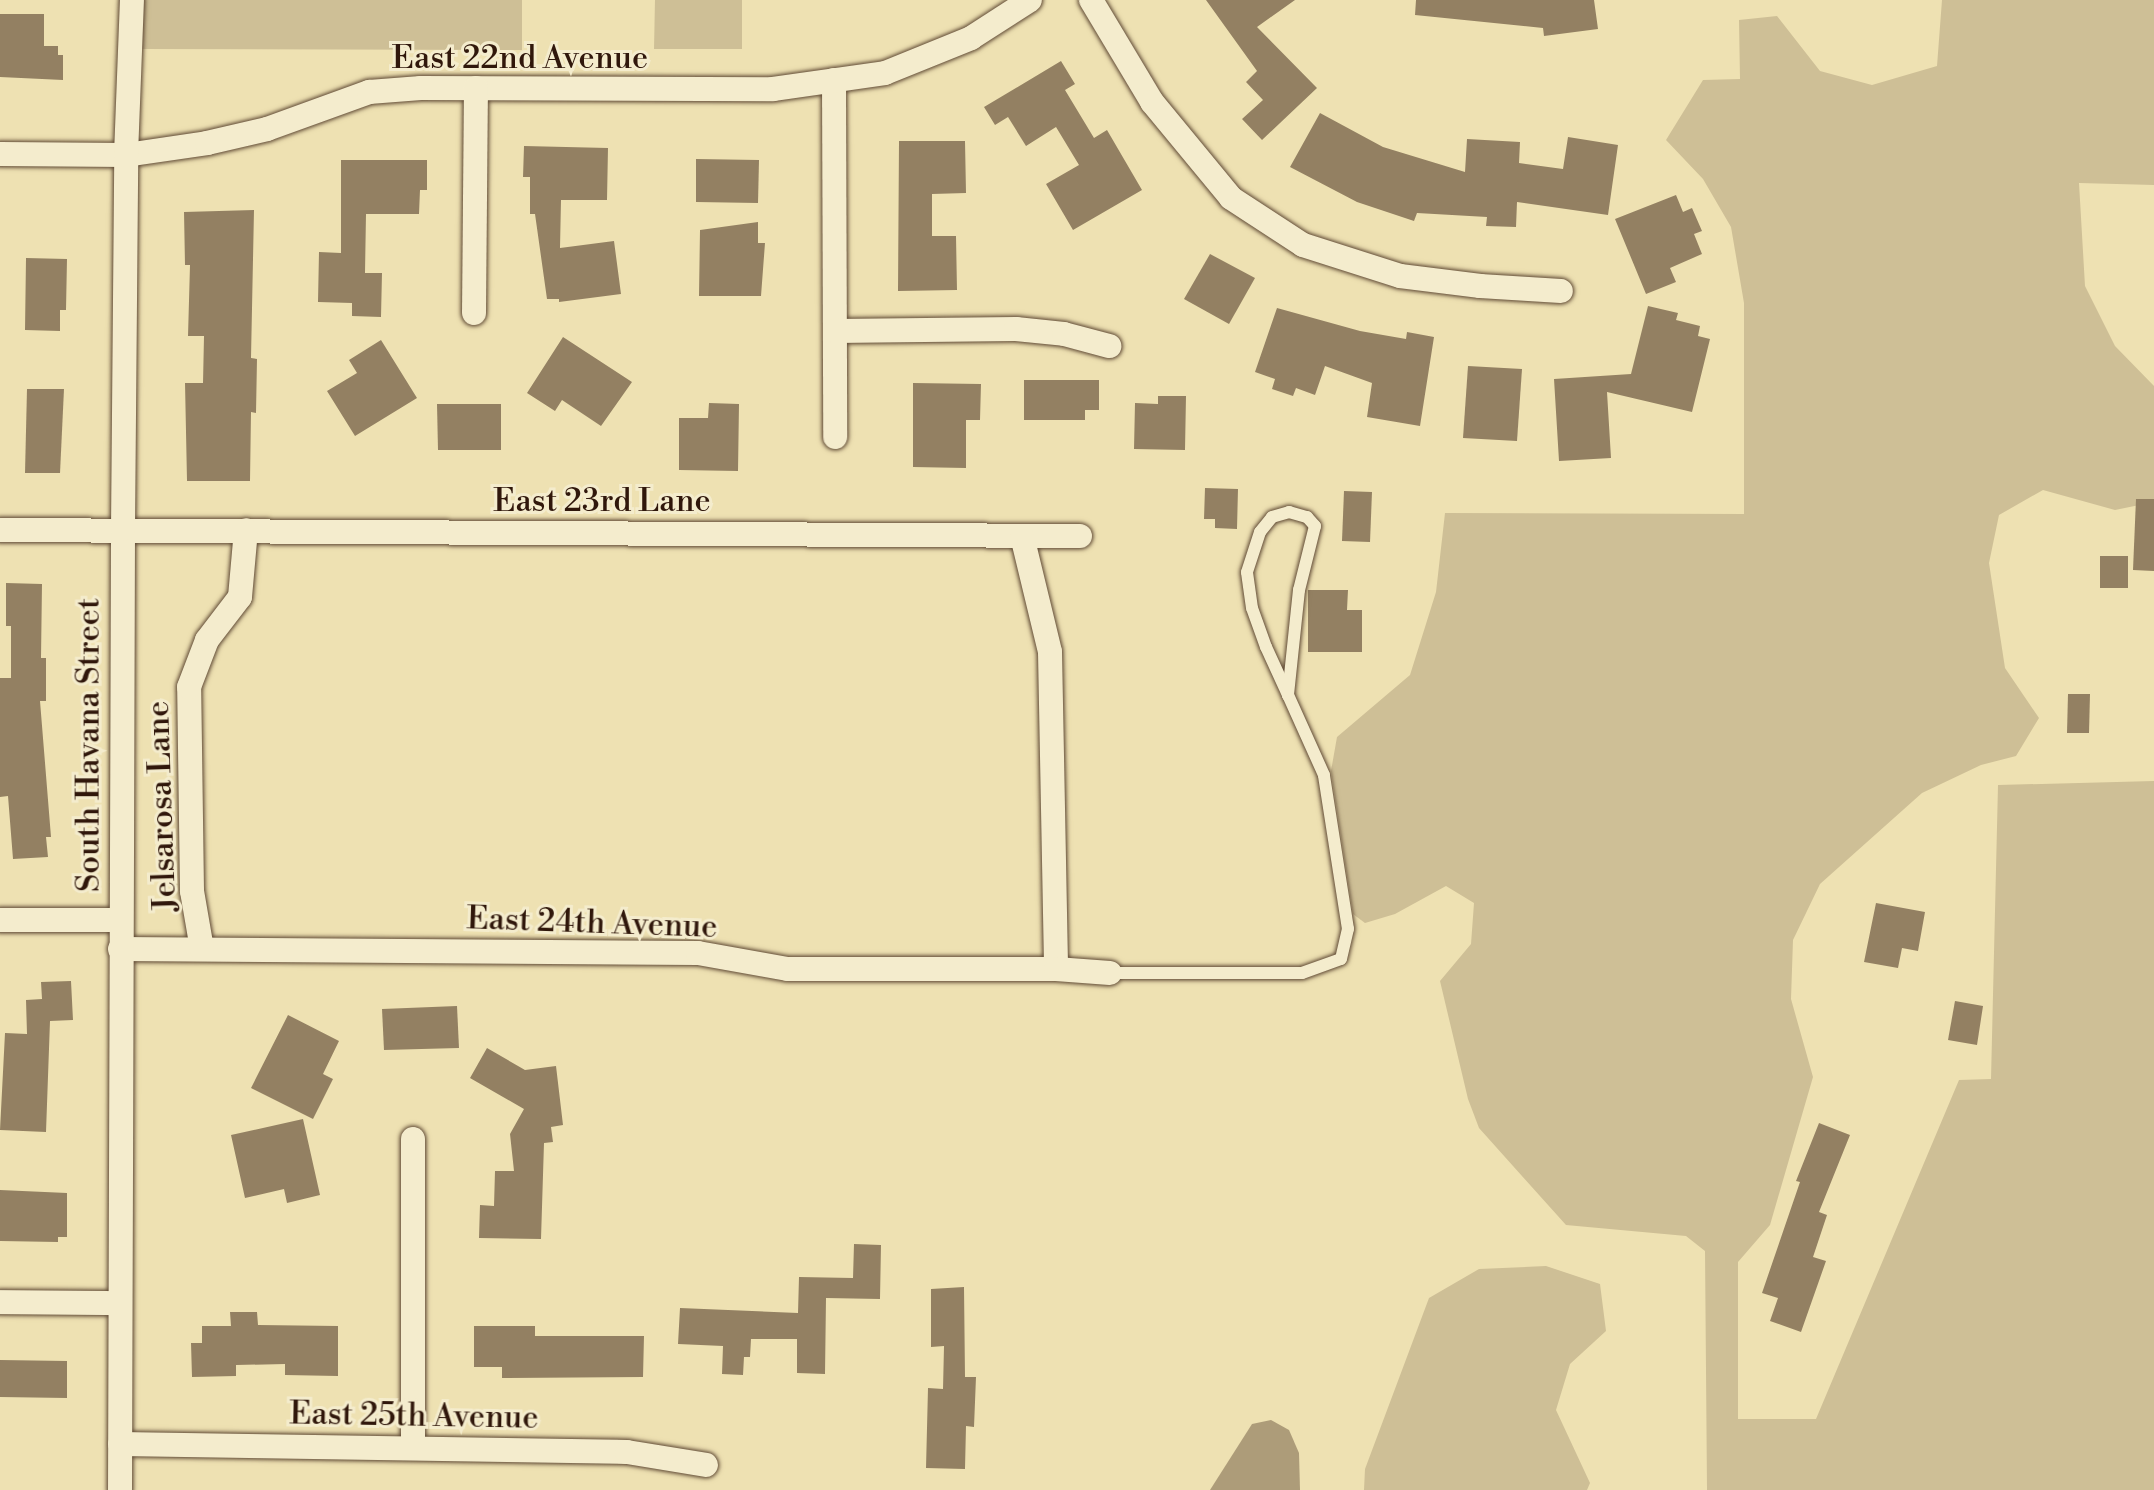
<!DOCTYPE html>
<style>
body{margin:0}
#map{position:relative;width:2154px;height:1490px;overflow:hidden;background:#eee1b2;font-family:"Libre Bodoni",serif}
div>[style]{position:absolute}
[style*='--x']{left:calc(var(--x)*1px);top:calc(var(--y)*1px);width:calc(var(--w)*1px);rotate:calc(var(--a)*1deg)}
.green>*{inset:0;background:#cebf96}
.water>*{inset:0;background:#ad9c79}
.building>*{inset:0;background:#938062}
.roads{filter:drop-shadow(0 0 2px #604a35) drop-shadow(0 0 2px #604a35)}
.service>*{height:12px;margin:-6px;padding:0 6px;transform-origin:6px;border-radius:6px;background:#f4eccd}
.minor>*{height:24px;margin:-12px;padding:0 12px;transform-origin:12px;border-radius:12px;background:#f4eccd}
span{translate:-50% -50%;white-space:nowrap;text-align:center;line-height:1.15;-webkit-text-stroke:6px #f4eccd;paint-order:stroke}
.street-label{font-size:32px;color:#30170b}
</style>
<div id="map">
<div class="green">
<i style="clip-path:polygon(142px 0,522px 0,522px 50px,142px 49px)"></i>
<i style="clip-path:polygon(655px 0,742px 0,742px 49px,654px 49px)"></i>
<i style="clip-path:polygon(1942px 0,2154px 0,2154px 185px,2079px 183px,2085px 286px,2115px 346px,2154px 386px,2154px 502px,2115px 510px,2043px 490px,1999px 515px,1989px 563px,2005px 668px,2039px 718px,2016px 756px,1981px 765px,1922px 793px,1820px 884px,1793px 940px,1791px 999px,1813px 1077px,1770px 1225px,1738px 1262px,1738px 1419px,1816px 1419px,1959px 1080px,1991px 1079px,1998px 785px,2154px 781px,2154px 1490px,1707px 1490px,1705px 1251px,1686px 1236px,1566px 1225px,1479px 1128px,1468px 1099px,1440px 981px,1471px 944px,1474px 903px,1446px 886px,1395px 914px,1365px 923px,1353px 914px,1331px 771px,1337px 737px,1410px 675px,1436px 592px,1445px 513px,1744px 514px,1744px 303px,1731px 227px,1703px 179px,1666px 140px,1703px 80px,1740px 79px,1739px 20px,1777px 16px,1820px 71px,1872px 85px,1937px 66px)"></i>
<i style="clip-path:polygon(1546px 1266px,1600px 1284px,1606px 1331px,1570px 1364px,1556px 1410px,1590px 1483px,1587px 1490px,1364px 1490px,1365px 1469px,1429px 1298px,1479px 1269px)"></i>
</div>
<div class="water">
<i style="clip-path:polygon(1271px 1420px,1289px 1430px,1299px 1453px,1300px 1490px,1210px 1490px,1252px 1424px)"></i>
</div>
<div class="building">
<i style="clip-path:polygon(1206px 0,1295px 0,1257px 27px,1317px 88px,1262px 140px,1242px 119px,1263px 100px,1246px 82px,1257px 71px)"></i>
<i style="clip-path:polygon(1416px 0,1594px 0,1598px 29px,1544px 36px,1543px 28px,1415px 15px)"></i>
<i style="clip-path:polygon(0 14px,44px 14px,44px 46px,58px 46px,58px 55px,63px 55px,63px 80px,0 77px)"></i>
<i style="clip-path:polygon(1061px 61px,1075px 84px,1065px 90px,1094px 138px,1107px 130px,1142px 190px,1073px 230px,1046px 184px,1079px 165px,1056px 127px,1026px 146px,1008px 117px,995px 125px,984px 107px)"></i>
<i style="clip-path:polygon(1320px 113px,1383px 147px,1465px 172px,1467px 139px,1520px 142px,1519px 163px,1563px 169px,1568px 137px,1618px 145px,1608px 215px,1517px 202px,1516px 227px,1486px 226px,1487px 217px,1417px 213px,1414px 221px,1357px 202px,1290px 167px)"></i>
<i style="clip-path:polygon(899px 141px,965px 141px,966px 193px,932px 194px,932px 236px,956px 236px,957px 290px,898px 291px)"></i>
<i style="clip-path:polygon(524px 146px,608px 148px,607px 200px,561px 200px,560px 248px,614px 241px,621px 294px,559px 302px,559px 299px,547px 299px,535px 214px,530px 214px,530px 177px,523px 177px)"></i>
<i style="clip-path:polygon(696px 159px,759px 160px,758px 203px,696px 202px)"></i>
<i style="clip-path:polygon(341px 160px,427px 160px,427px 190px,420px 190px,419px 214px,366px 214px,365px 273px,382px 273px,381px 317px,352px 316px,352px 303px,318px 302px,319px 252px,341px 253px)"></i>
<i style="clip-path:polygon(1676px 195px,1683px 212px,1692px 208px,1702px 231px,1694px 234px,1702px 254px,1670px 268px,1676px 282px,1646px 294px,1615px 219px)"></i>
<i style="clip-path:polygon(254px 210px,251px 358px,257px 359px,256px 413px,251px 412px,250px 481px,187px 481px,185px 383px,203px 383px,204px 336px,188px 336px,190px 265px,185px 265px,184px 212px)"></i>
<i style="clip-path:polygon(758px 222px,758px 243px,765px 243px,761px 296px,699px 296px,700px 230px)"></i>
<i style="clip-path:polygon(1210px 254px,1255px 278px,1229px 324px,1184px 299px)"></i>
<i style="clip-path:polygon(26px 258px,67px 259px,66px 310px,60px 310px,60px 331px,25px 330px)"></i>
<i style="clip-path:polygon(1648px 306px,1678px 313px,1676px 320px,1700px 326px,1698px 336px,1710px 339px,1692px 412px,1607px 392px,1611px 458px,1559px 461px,1554px 379px,1631px 374px)"></i>
<i style="clip-path:polygon(1277px 308px,1360px 331px,1406px 339px,1407px 332px,1434px 337px,1420px 426px,1367px 417px,1372px 383px,1325px 366px,1315px 395px,1296px 388px,1293px 396px,1272px 389px,1275px 379px,1255px 372px)"></i>
<i style="clip-path:polygon(563px 337px,632px 382px,601px 426px,562px 400px,555px 411px,527px 393px)"></i>
<i style="clip-path:polygon(381px 340px,417px 398px,355px 436px,327px 391px,357px 373px,349px 360px)"></i>
<i style="clip-path:polygon(1468px 366px,1522px 369px,1517px 441px,1463px 438px)"></i>
<i style="clip-path:polygon(1024px 380px,1099px 380px,1099px 410px,1085px 410px,1085px 420px,1024px 420px)"></i>
<i style="clip-path:polygon(913px 383px,981px 384px,980px 420px,966px 420px,966px 468px,913px 467px)"></i>
<i style="clip-path:polygon(27px 389px,64px 389px,60px 473px,25px 473px)"></i>
<i style="clip-path:polygon(1158px 396px,1186px 396px,1185px 450px,1134px 449px,1135px 403px,1158px 404px)"></i>
<i style="clip-path:polygon(709px 403px,739px 404px,738px 471px,679px 470px,679px 418px,708px 418px)"></i>
<i style="clip-path:polygon(437px 404px,501px 404px,501px 450px,438px 450px)"></i>
<i style="clip-path:polygon(1205px 488px,1238px 489px,1237px 529px,1215px 528px,1215px 519px,1204px 519px)"></i>
<i style="clip-path:polygon(1344px 491px,1372px 492px,1370px 542px,1342px 541px)"></i>
<i style="clip-path:polygon(2136px 499px,2154px 499px,2154px 571px,2133px 570px)"></i>
<i style="clip-path:polygon(2100px 556px,2128px 556px,2128px 588px,2100px 588px)"></i>
<i style="clip-path:polygon(6px 583px,42px 584px,41px 658px,46px 658px,46px 701px,40px 701px,51px 837px,46px 837px,48px 857px,13px 859px,8px 796px,0 797px,0 678px,11px 678px,11px 626px,6px 626px)"></i>
<i style="clip-path:polygon(1308px 590px,1348px 590px,1347px 610px,1362px 610px,1362px 652px,1308px 652px)"></i>
<i style="clip-path:polygon(2068px 694px,2090px 694px,2089px 733px,2067px 733px)"></i>
<i style="clip-path:polygon(1876px 903px,1925px 912px,1918px 951px,1902px 948px,1898px 968px,1864px 962px)"></i>
<i style="clip-path:polygon(71px 981px,73px 1020px,50px 1021px,46px 1132px,0 1130px,5px 1033px,27px 1034px,26px 1000px,42px 999px,41px 982px)"></i>
<i style="clip-path:polygon(1955px 1001px,1983px 1006px,1977px 1045px,1948px 1040px)"></i>
<i style="clip-path:polygon(457px 1006px,459px 1048px,384px 1050px,382px 1009px)"></i>
<i style="clip-path:polygon(288px 1015px,339px 1041px,323px 1074px,333px 1079px,313px 1119px,251px 1088px)"></i>
<i style="clip-path:polygon(487px 1048px,525px 1070px,556px 1066px,563px 1125px,551px 1127px,553px 1142px,544px 1143px,541px 1239px,479px 1238px,480px 1205px,494px 1206px,495px 1171px,514px 1171px,510px 1134px,524px 1109px,470px 1078px)"></i>
<i style="clip-path:polygon(303px 1119px,320px 1195px,287px 1203px,284px 1189px,245px 1198px,231px 1135px)"></i>
<i style="clip-path:polygon(1819px 1123px,1850px 1135px,1819px 1212px,1827px 1215px,1813px 1257px,1826px 1261px,1801px 1332px,1770px 1321px,1778px 1298px,1762px 1293px,1800px 1182px,1796px 1181px)"></i>
<i style="clip-path:polygon(0 1190px,67px 1193px,67px 1237px,58px 1237px,58px 1242px,0 1241px)"></i>
<i style="clip-path:polygon(854px 1244px,881px 1245px,880px 1299px,826px 1298px,825px 1374px,797px 1373px,797px 1339px,751px 1339px,750px 1357px,744px 1357px,743px 1375px,722px 1374px,723px 1346px,678px 1344px,680px 1308px,798px 1313px,799px 1277px,853px 1278px)"></i>
<i style="clip-path:polygon(964px 1287px,965px 1377px,976px 1377px,974px 1427px,966px 1426px,965px 1469px,926px 1468px,928px 1388px,943px 1389px,944px 1346px,931px 1347px,931px 1289px)"></i>
<i style="clip-path:polygon(230px 1312px,257px 1312px,258px 1325px,338px 1326px,338px 1376px,285px 1375px,285px 1364px,236px 1365px,236px 1376px,192px 1377px,191px 1343px,202px 1343px,202px 1326px,231px 1326px)"></i>
<i style="clip-path:polygon(474px 1326px,535px 1326px,535px 1336px,644px 1336px,643px 1377px,502px 1378px,502px 1367px,474px 1367px)"></i>
<i style="clip-path:polygon(0 1360px,67px 1361px,67px 1398px,0 1397px)"></i>
</div>
<div class="roads">
<div class="service">
<i style="--x:1110;--y:973;--w:192;--a:0"></i>
<i style="--x:1302;--y:973;--w:41;--a:-19.7"></i>
<i style="--x:1341;--y:959;--w:31;--a:-77"></i>
<i style="--x:1348;--y:929;--w:156;--a:-98.9"></i>
<i style="--x:1324;--y:775;--w:88;--a:-114.2"></i>
<i style="--x:1288;--y:695;--w:53;--a:-114.6"></i>
<i style="--x:1266;--y:647;--w:41;--a:-109.7"></i>
<i style="--x:1252;--y:608;--w:36;--a:-98"></i>
<i style="--x:1247;--y:572;--w:42;--a:-72"></i>
<i style="--x:1260;--y:532;--w:19;--a:-51"></i>
<i style="--x:1272;--y:517;--w:18;--a:-16"></i>
<i style="--x:1289;--y:512;--w:19;--a:16"></i>
<i style="--x:1307;--y:517;--w:12;--a:48"></i>
<i style="--x:1315;--y:526;--w:66;--a:104"></i>
<i style="--x:1299;--y:590;--w:106;--a:96"></i>
</div>
<div class="minor">
<i style="--x:1091;--y:0;--w:119;--a:59.1"></i>
<i style="--x:1152;--y:102;--w:124;--a:50.5"></i>
<i style="--x:1231;--y:198;--w:86;--a:33.1"></i>
<i style="--x:1303;--y:245;--w:102;--a:17.7"></i>
<i style="--x:1400;--y:276;--w:81;--a:7.1"></i>
<i style="--x:1480;--y:286;--w:81;--a:3.5"></i>
<i style="--x:834;--y:80;--w:357;--a:89.8"></i>
<i style="--x:0;--y:154;--w:126;--a:0.5"></i>
<i style="--x:126;--y:155;--w:82;--a:-8.4"></i>
<i style="--x:207;--y:143;--w:62;--a:-13.1"></i>
<i style="--x:267;--y:129;--w:109;--a:-19.9"></i>
<i style="--x:369;--y:92;--w:52;--a:-4.4"></i>
<i style="--x:421;--y:88;--w:352;--a:0.2"></i>
<i style="--x:773;--y:89;--w:113;--a:-8.1"></i>
<i style="--x:885;--y:73;--w:93;--a:-22.1"></i>
<i style="--x:971;--y:38;--w:70;--a:-32.8"></i>
<i style="--x:474;--y:313;--w:225;--a:-89.5"></i>
<i style="--x:835;--y:331;--w:181;--a:-0.6"></i>
<i style="--x:1016;--y:329;--w:48;--a:5.9"></i>
<i style="--x:1064;--y:334;--w:47;--a:14.9"></i>
<i style="--x:0;--y:530;--w:1080;--a:0.32"></i>
<i style="--x:1022;--y:536;--w:119;--a:76.4"></i>
<i style="--x:1050;--y:652;--w:317;--a:88.9"></i>
<i style="--x:0;--y:920;--w:120;--a:0"></i>
<i style="--x:120;--y:949;--w:578;--a:0.4"></i>
<i style="--x:698;--y:953;--w:91;--a:10.1"></i>
<i style="--x:788;--y:969;--w:268;--a:0"></i>
<i style="--x:1056;--y:969;--w:54;--a:4.2"></i>
<i style="--x:202;--y:949;--w:59;--a:-99.8"></i>
<i style="--x:192;--y:891;--w:204;--a:-90.8"></i>
<i style="--x:189;--y:687;--w:50;--a:-69"></i>
<i style="--x:207;--y:640;--w:54;--a:-52.5"></i>
<i style="--x:240;--y:597;--w:67;--a:-84.9"></i>
<i style="--x:413;--y:1139;--w:309;--a:90"></i>
<i style="--x:0;--y:1302;--w:120;--a:0.5"></i>
<i style="--x:120;--y:1444;--w:507;--a:0.9"></i>
<i style="--x:627;--y:1452;--w:80;--a:9.3"></i>
<i style="--x:120;--y:1490;--w:961;--a:-89.82"></i>
<i style="--x:123;--y:529;--w:374;--a:-89.5"></i>
<i style="--x:126;--y:155;--w:155;--a:-87.8"></i>
</div>
</div>
<div class="street-label">
<span style="left:520px;top:58px">East 22nd Avenue</span>
<span style="left:602px;top:501px">East 23rd Lane</span>
<span style="left:89px;top:745px;rotate:-90deg">South Havana Street</span>
<span style="left:162px;top:806px;rotate:-92deg">Jelsarosa Lane</span>
<span style="left:592px;top:923px;rotate:2deg">East 24th Avenue</span>
<span style="left:414px;top:1416px;rotate:1deg">East 25th Avenue</span>
</div>
</div>
